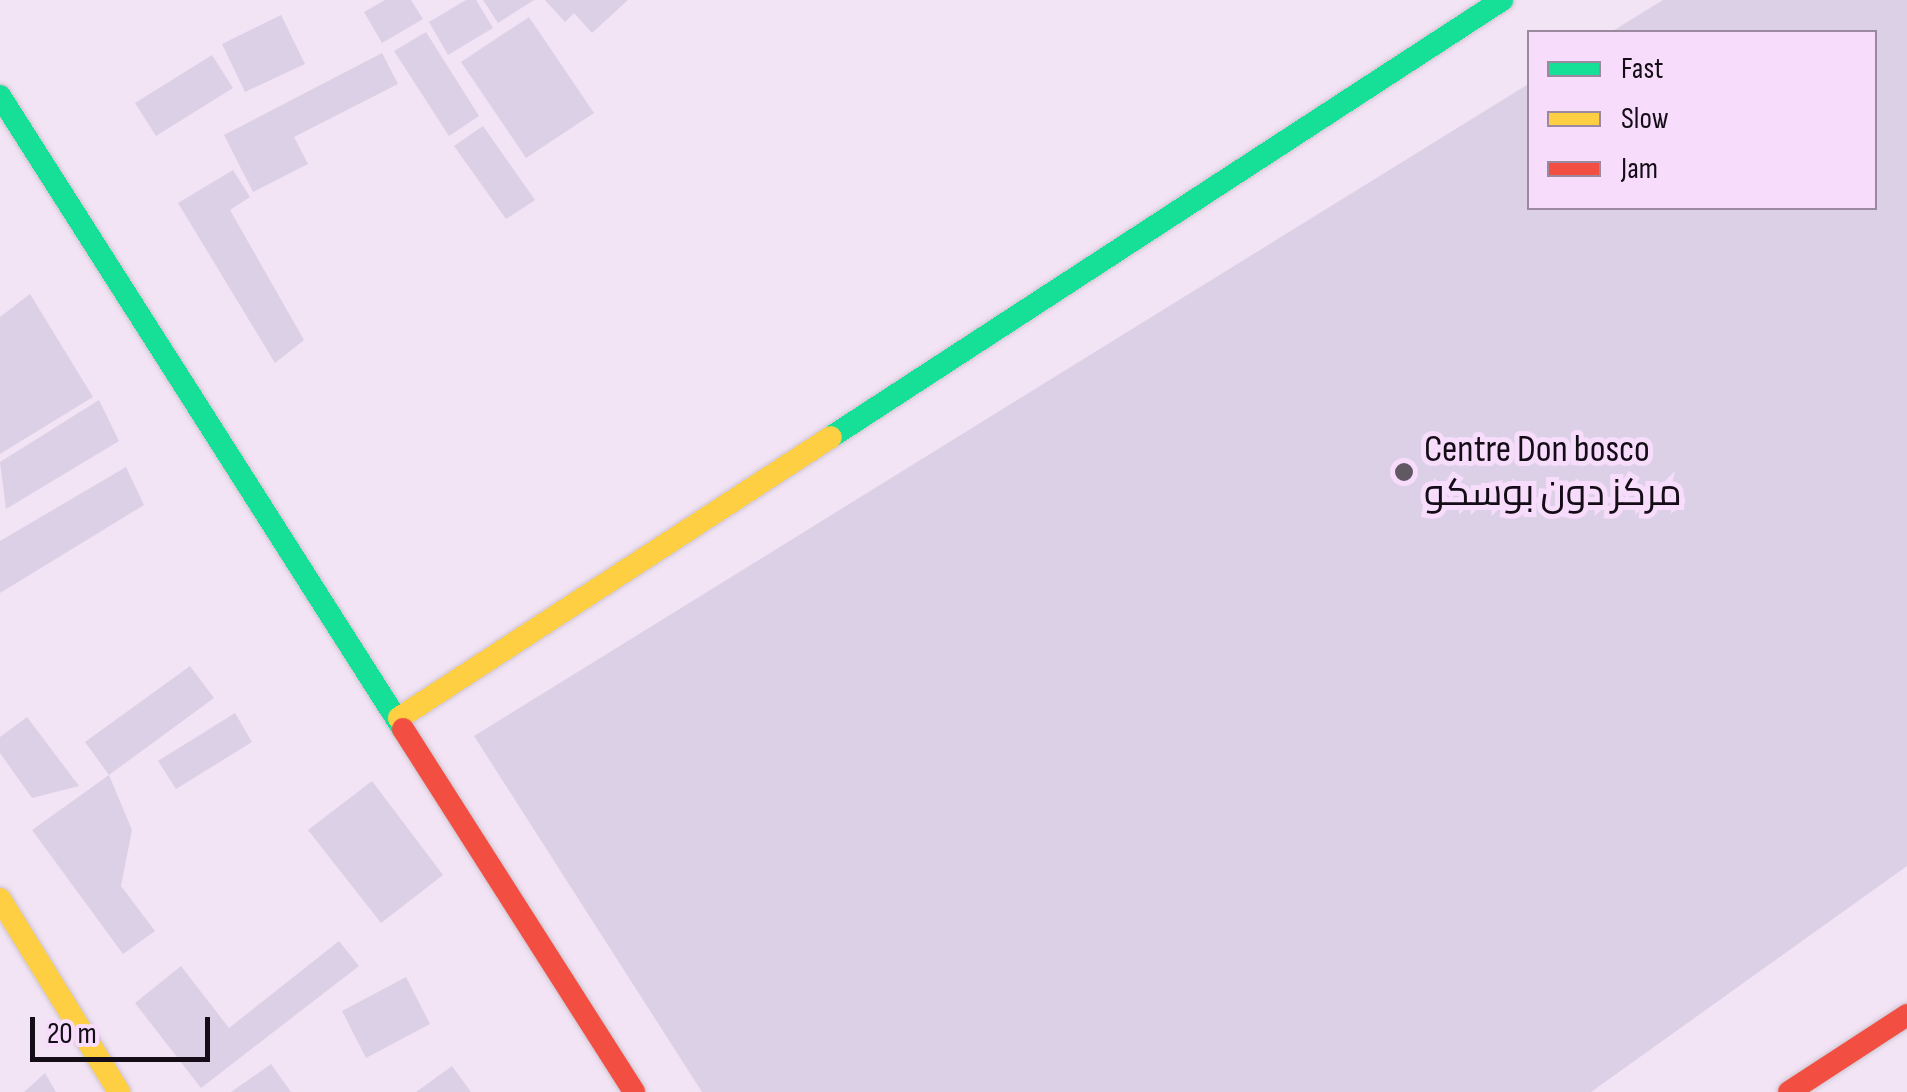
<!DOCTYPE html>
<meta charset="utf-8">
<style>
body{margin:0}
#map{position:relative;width:1907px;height:1092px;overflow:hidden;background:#f2e4f4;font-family:"Sofia Sans Condensed",Cairo,sans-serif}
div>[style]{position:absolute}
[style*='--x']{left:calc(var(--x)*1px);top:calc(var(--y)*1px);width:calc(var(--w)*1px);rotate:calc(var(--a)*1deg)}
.building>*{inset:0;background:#dcd0e7}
.roads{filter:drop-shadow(0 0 2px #cec3d0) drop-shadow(0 0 2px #cec3d0)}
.fast>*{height:22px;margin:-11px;padding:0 11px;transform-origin:11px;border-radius:11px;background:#16e098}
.slow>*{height:22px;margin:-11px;padding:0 11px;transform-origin:11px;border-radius:11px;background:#ffcf43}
.jam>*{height:22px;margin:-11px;padding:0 11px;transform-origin:11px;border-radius:11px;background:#f24e42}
.dots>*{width:28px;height:28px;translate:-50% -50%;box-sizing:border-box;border:5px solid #f7ddfb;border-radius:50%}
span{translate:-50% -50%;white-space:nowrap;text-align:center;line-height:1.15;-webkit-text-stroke:10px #f7ddfb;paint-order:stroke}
.poi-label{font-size:38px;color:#140c16}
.left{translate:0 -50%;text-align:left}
.legend{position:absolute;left:1527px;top:30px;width:350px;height:180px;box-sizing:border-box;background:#f7ddfb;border:2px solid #9c899f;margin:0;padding:12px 18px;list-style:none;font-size:30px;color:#140c16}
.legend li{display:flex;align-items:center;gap:20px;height:50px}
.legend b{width:50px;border:2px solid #9c899f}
.scale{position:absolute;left:30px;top:1017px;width:180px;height:45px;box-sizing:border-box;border:5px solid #140c16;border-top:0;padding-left:12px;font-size:30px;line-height:35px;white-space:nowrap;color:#140c16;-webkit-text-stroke:8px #f7ddfb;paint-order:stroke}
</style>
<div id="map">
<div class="building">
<i style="clip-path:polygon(385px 0,411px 0,423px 19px,382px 43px,364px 12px)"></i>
<i style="clip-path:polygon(466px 0,476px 0,493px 28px,448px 55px,429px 22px)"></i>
<i style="clip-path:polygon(483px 0,534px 0,498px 23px)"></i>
<i style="clip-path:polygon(545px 0,628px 0,592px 33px,574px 13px,565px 22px)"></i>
<i style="clip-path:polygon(1663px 0,1907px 0,1907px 866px,1591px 1092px,702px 1092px,474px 736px,1530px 83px,1530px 208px,1874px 208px,1874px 32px,1611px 32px)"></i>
<i style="clip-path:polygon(281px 15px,305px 64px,245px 92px,222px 44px)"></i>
<i style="clip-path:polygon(529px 17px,594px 113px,526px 158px,461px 62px)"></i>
<i style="clip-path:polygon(426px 32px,479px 116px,449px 136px,394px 51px)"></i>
<i style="clip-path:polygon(382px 53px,398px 84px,294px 137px,308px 164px,253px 192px,224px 135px)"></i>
<i style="clip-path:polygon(212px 55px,233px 88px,156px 136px,135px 103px)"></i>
<i style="clip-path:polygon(483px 126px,535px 200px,506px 219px,454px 146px)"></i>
<i style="clip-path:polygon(233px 170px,250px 197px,230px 210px,304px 340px,275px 363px,178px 203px)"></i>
<i style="clip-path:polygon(30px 294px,93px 397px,0 454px,0 317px)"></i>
<i style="clip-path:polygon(99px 400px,119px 441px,6px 509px,0 462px)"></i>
<i style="clip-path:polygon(126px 467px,144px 505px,0 593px,0 541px)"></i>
<i style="clip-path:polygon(190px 666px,214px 698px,109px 775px,132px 830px,121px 886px,155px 931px,123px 954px,32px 830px,109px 775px,85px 742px)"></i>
<i style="clip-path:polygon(235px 713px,252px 742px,176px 789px,158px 761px)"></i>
<i style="clip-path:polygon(27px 717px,79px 786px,32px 798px,0 753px,0 737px)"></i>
<i style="clip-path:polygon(372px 781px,443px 875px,381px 923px,308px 830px)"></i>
<i style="clip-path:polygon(339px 941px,359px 966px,201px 1088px,135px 1003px,181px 966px,229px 1028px)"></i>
<i style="clip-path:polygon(406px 977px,430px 1024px,366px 1058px,342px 1011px)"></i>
<i style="clip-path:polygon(271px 1064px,291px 1092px,231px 1092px)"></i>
<i style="clip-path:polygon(452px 1066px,471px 1092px,416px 1092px)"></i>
<i style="clip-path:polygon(45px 1073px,56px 1092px,24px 1092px)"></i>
</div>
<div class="roads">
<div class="fast">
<i style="--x:0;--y:96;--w:750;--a:57.52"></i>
<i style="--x:831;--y:437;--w:801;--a:-33.07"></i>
</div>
<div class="slow">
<i style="--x:399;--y:718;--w:515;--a:-33.04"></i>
<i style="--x:0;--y:899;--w:227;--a:58.3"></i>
</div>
<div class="jam">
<i style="--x:403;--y:729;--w:430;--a:57.5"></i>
<i style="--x:1789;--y:1092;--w:141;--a:-33.1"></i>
</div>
</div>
<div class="dots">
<i style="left:1404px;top:472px;background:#625864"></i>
</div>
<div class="poi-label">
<span class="left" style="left:1424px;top:472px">Centre Don bosco<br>مركز دون بوسكو</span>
</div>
<ul class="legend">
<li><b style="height:12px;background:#16e098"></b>Fast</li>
<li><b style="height:12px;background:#ffcf43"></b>Slow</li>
<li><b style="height:12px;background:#f24e42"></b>Jam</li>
</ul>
<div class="scale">20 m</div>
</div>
